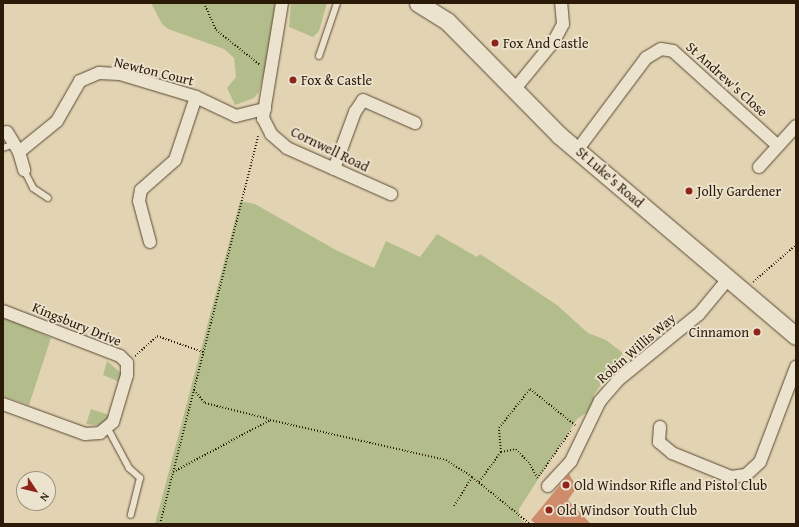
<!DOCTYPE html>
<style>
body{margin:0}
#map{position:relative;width:799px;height:527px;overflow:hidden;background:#e2d4b3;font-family:"Gentium Book Plus",serif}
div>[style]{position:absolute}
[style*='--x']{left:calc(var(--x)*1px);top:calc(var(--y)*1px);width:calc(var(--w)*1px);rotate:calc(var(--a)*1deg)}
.green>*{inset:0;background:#b3bd8c}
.building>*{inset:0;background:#cf8c6b}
.path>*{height:2px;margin-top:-1px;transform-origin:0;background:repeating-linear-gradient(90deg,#2c1a08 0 1px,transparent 0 3px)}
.roads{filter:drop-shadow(0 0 1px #5a4833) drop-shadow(0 0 1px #5a4833)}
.lane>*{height:6px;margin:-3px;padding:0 3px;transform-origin:3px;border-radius:3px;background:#ece3ce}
.street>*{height:12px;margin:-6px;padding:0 6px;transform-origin:6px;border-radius:6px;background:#ece3ce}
.secondary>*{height:17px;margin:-8.5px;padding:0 8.5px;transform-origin:8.5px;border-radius:8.5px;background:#ece3ce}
.dots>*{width:11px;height:11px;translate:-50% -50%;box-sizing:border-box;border:2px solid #ece3ce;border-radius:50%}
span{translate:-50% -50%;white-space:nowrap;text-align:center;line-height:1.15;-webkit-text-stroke:3.5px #ece3ce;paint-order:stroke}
.poi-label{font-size:14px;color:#2c1a08}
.left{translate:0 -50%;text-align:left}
.right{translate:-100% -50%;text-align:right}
.street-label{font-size:14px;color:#2c1a08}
.frame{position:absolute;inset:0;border:4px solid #2c1a08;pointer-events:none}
.north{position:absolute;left:16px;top:471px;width:40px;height:40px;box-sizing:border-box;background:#ece3ce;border:1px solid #9f937f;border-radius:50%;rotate:125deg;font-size:11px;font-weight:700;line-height:16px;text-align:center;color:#2c1a08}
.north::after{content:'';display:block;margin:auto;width:14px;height:18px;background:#8f2418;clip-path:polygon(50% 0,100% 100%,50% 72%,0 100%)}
</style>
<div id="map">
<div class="green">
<i style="clip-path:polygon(151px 3px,275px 3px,268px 57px,259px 92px,254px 98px,235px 105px,227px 88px,236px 77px,234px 58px,224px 49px,168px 29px,162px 24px)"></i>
<i style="clip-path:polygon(291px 3px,327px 3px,319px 31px,313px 37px,289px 27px)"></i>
<i style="clip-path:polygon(240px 201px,255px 204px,334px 249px,374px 268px,386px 241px,420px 257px,437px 234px,477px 257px,480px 254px,557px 305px,588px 333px,606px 340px,623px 353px,593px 396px,599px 400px,594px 408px,577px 419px,519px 509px,519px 517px,526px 524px,155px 524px)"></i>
<i style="clip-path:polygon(3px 316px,51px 338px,29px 405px,3px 396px)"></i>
<i style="clip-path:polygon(107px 361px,121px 373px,122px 383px,103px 375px)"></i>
<i style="clip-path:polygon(116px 407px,111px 421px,103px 426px,86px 424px,91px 409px,112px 416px)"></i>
</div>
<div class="building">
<i style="clip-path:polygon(569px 474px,577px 487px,568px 500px,591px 524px,536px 524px,531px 520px)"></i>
</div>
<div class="path">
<i style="--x:204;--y:3;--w:30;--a:66"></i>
<i style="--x:216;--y:30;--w:56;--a:38.5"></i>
<i style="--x:753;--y:282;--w:57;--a:-40.7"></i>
<i style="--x:135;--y:356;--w:30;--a:-42"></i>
<i style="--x:157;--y:336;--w:49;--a:19.2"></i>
<i style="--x:194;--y:390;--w:17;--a:50"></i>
<i style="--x:205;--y:403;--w:66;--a:14"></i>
<i style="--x:501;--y:452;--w:24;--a:-95"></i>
<i style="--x:499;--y:428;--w:50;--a:-51.5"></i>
<i style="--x:530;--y:389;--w:58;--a:38.7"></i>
<i style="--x:173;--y:472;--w:110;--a:-28.2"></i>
<i style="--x:270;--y:420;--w:180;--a:12.8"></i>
<i style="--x:446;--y:460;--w:31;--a:33"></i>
<i style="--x:539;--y:476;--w:57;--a:-54.9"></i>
<i style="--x:479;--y:482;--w:37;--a:-54"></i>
<i style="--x:501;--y:452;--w:15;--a:-11"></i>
<i style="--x:516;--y:449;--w:21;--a:47"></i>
<i style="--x:530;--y:464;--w:17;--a:62"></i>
<i style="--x:454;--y:506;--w:34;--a:-58"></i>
<i style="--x:472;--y:477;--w:75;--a:39"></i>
<i style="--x:160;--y:524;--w:400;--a:-75.8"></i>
</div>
<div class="roads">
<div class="lane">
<i style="--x:319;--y:56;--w:56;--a:-71.2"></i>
<i style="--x:3;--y:148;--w:12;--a:-20"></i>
<i style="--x:24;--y:170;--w:20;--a:63"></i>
<i style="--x:33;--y:188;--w:18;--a:34"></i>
<i style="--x:107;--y:427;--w:47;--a:61.8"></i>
<i style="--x:129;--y:468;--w:15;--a:42"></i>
<i style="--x:140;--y:478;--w:38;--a:104"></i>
</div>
<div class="street">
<i style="--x:282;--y:3;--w:117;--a:99.4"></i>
<i style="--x:263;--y:118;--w:18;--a:63"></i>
<i style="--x:271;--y:134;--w:21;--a:41"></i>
<i style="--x:287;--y:148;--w:114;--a:23.9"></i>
<i style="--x:514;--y:90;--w:63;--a:-50.8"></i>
<i style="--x:554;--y:41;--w:19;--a:-62"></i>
<i style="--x:563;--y:24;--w:21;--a:-95"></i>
<i style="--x:7;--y:132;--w:23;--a:59"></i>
<i style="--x:19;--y:152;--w:19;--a:74"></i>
<i style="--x:578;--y:149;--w:114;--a:-53.2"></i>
<i style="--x:646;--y:58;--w:17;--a:-31"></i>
<i style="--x:661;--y:49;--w:12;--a:9"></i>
<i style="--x:673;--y:51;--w:140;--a:42.1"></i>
<i style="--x:19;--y:152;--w:49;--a:-39.2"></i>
<i style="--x:57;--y:121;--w:46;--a:-60.1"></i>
<i style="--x:80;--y:81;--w:21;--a:-23"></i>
<i style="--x:99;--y:73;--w:21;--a:3"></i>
<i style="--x:120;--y:74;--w:79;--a:16.8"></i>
<i style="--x:196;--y:97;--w:44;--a:25.4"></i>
<i style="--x:236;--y:116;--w:30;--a:-14"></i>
<i style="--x:759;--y:167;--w:55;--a:-47.9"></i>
<i style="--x:334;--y:169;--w:61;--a:-69.8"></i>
<i style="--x:355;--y:112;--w:14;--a:-56"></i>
<i style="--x:363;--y:100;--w:57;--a:23.9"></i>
<i style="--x:150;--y:242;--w:42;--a:-105"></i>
<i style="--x:139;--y:201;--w:11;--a:-80"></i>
<i style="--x:141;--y:190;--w:45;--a:-41.4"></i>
<i style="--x:175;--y:160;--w:66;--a:-71.6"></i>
<i style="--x:3;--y:311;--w:125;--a:21"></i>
<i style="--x:120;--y:356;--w:10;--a:45"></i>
<i style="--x:127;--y:363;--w:12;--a:90"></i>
<i style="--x:127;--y:375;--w:49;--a:106.6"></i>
<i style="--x:113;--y:422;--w:17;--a:140"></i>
<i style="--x:100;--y:433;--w:15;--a:176"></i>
<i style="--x:85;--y:434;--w:87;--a:-159.9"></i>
<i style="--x:660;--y:427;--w:15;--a:94"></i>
<i style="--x:659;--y:442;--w:17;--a:40"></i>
<i style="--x:672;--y:453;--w:64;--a:22.1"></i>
<i style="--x:731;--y:477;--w:15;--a:-8"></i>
<i style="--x:746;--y:475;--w:19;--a:-43"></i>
<i style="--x:760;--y:462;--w:102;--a:-69.2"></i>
<i style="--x:548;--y:486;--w:34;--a:-47"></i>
<i style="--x:571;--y:461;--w:67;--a:-64.2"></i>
<i style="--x:600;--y:401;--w:28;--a:-49"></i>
<i style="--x:618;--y:380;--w:104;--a:-39.2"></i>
<i style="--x:699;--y:314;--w:45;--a:-50.4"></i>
</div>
<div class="secondary">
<i style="--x:418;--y:3;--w:34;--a:32"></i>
<i style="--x:447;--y:21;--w:160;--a:45.5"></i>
<i style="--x:559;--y:135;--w:311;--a:40.3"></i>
</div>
</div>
<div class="dots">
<i style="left:495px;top:43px;background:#8f2418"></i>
<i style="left:293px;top:80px;background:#8f2418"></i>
<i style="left:689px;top:191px;background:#8f2418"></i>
<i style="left:757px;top:332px;background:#8f2418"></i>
<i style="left:566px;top:485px;background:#8f2418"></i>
<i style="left:549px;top:510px;background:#8f2418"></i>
</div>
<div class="poi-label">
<span class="left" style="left:503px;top:43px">Fox And Castle</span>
<span class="left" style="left:301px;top:80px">Fox &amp; Castle</span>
<span class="left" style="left:697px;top:191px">Jolly Gardener</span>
<span class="right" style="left:749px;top:332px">Cinnamon</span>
<span class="left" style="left:574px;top:485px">Old Windsor Rifle and Pistol Club</span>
<span class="left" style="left:557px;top:510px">Old Windsor Youth Club</span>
</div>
<div class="street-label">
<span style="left:154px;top:71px;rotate:14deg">Newton Court</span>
<span style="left:727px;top:79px;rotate:42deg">St Andrew's Close</span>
<span style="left:330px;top:149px;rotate:26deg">Cornwell Road</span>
<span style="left:610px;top:177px;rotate:41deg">St Luke's Road</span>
<span style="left:77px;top:324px;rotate:22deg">Kingsbury Drive</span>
<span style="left:636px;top:348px;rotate:-41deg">Robin Willis Way</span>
</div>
<div class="frame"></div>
<div class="north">N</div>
</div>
